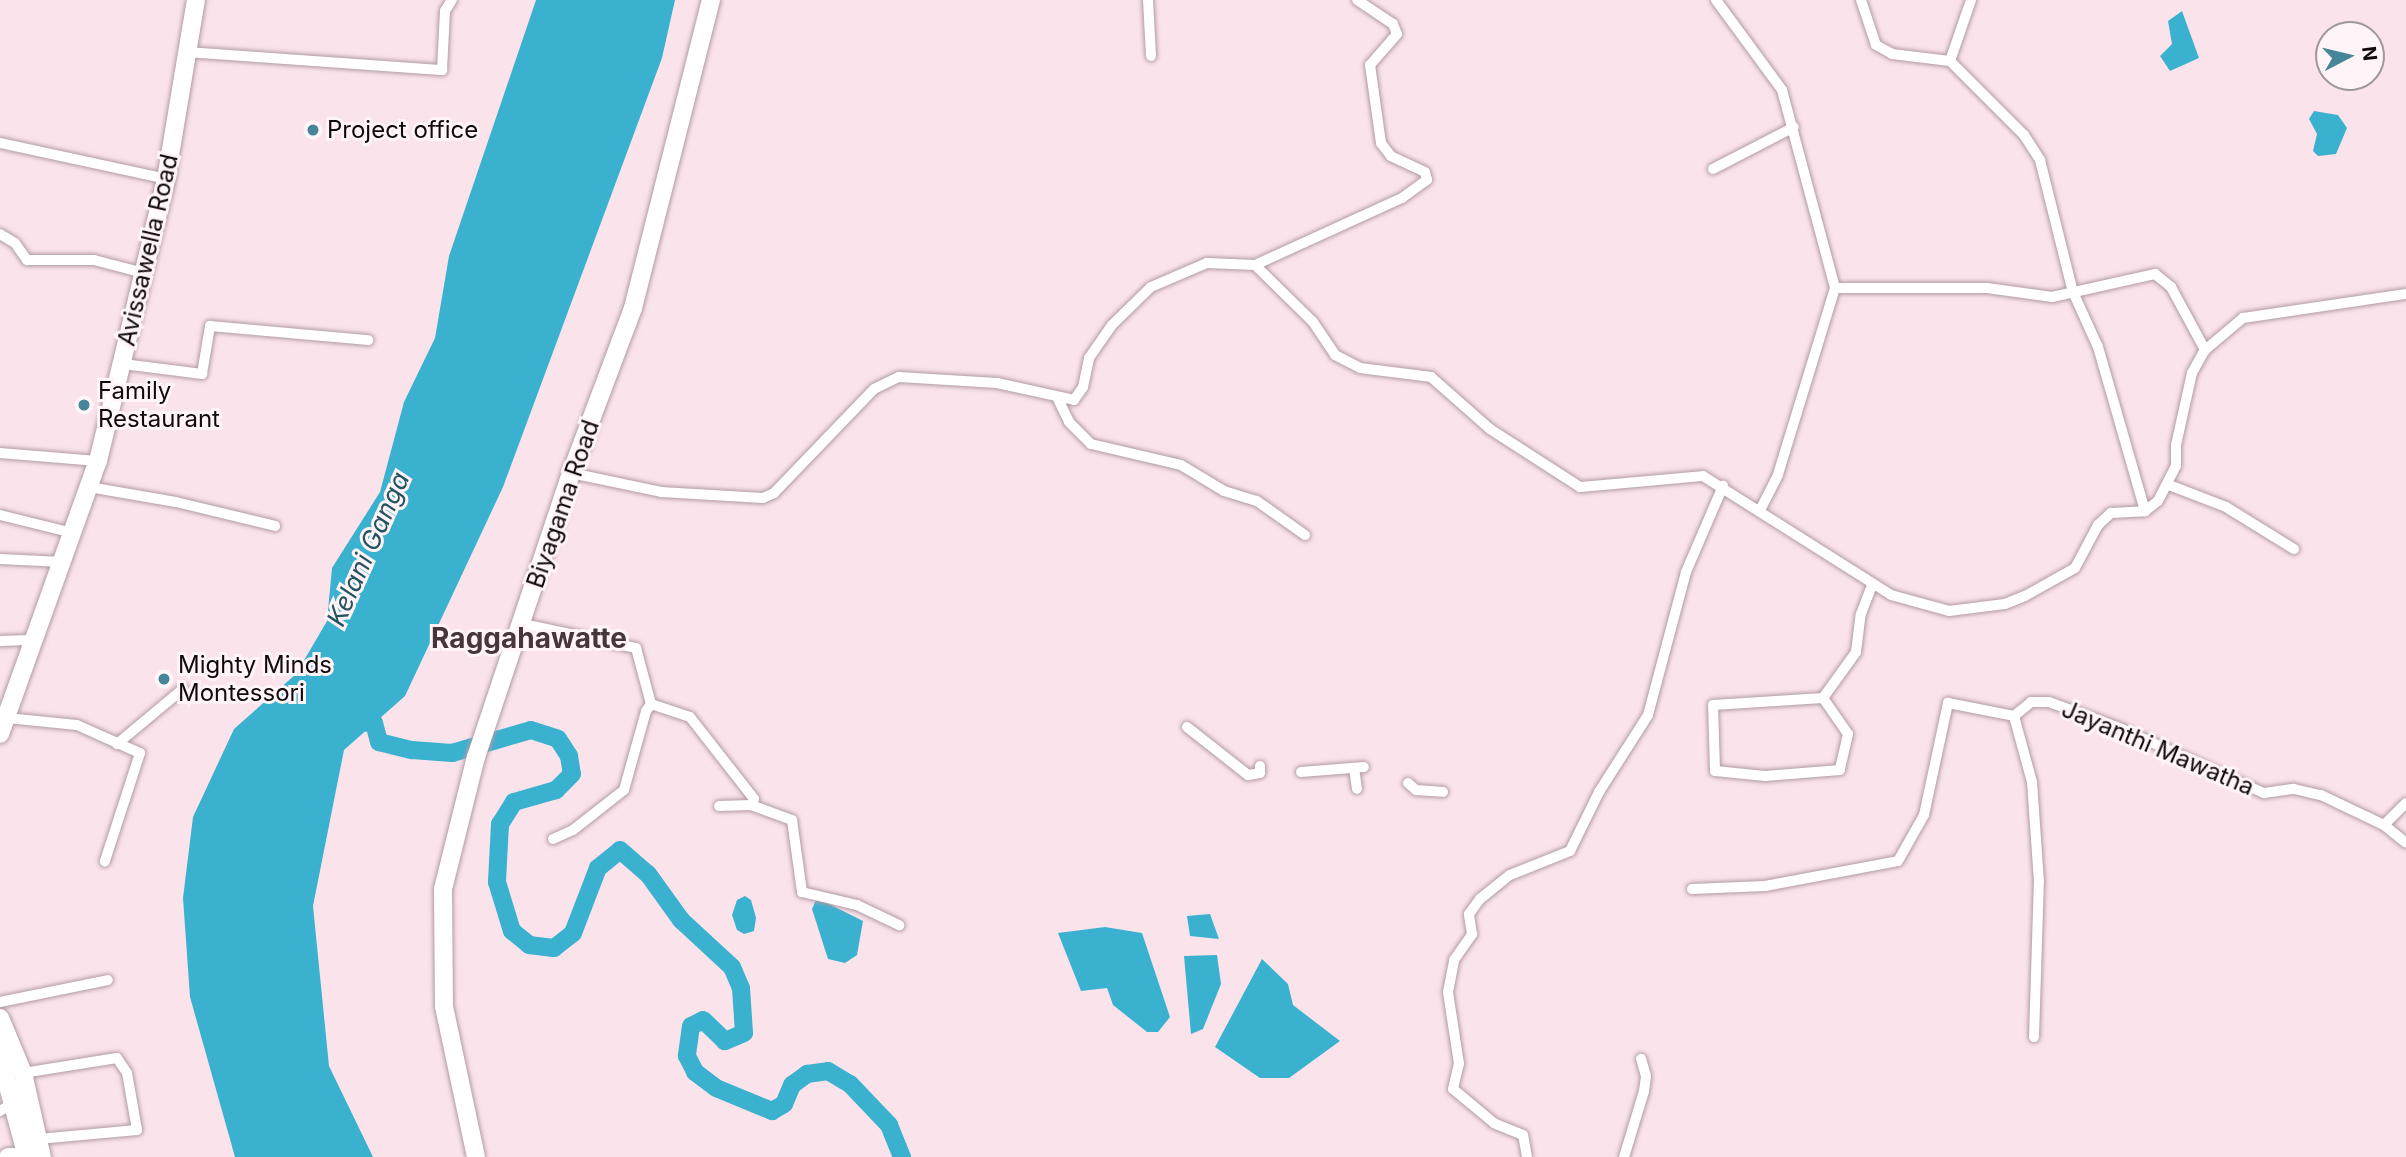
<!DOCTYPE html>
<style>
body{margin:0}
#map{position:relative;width:2406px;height:1157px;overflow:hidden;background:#fbe3ec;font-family:Inter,sans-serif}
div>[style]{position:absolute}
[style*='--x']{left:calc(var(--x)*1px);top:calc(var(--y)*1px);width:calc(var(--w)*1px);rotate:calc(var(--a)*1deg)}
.water>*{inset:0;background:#3bb1d0}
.river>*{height:18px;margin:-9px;padding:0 9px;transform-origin:9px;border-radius:9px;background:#3bb1d0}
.roads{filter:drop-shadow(0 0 2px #b29ba4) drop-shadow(0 0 2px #b29ba4)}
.minor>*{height:10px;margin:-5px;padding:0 5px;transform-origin:5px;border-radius:5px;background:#fff}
.primary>*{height:18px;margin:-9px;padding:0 9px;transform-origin:9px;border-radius:9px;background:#fff}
.motorway>*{height:19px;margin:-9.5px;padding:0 9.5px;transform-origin:9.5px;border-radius:9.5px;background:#fff}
.dots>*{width:19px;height:19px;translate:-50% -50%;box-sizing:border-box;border:4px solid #fff5f8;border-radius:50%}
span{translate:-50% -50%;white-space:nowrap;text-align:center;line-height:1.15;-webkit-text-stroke:6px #fff5f8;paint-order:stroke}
.poi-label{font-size:24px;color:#110a0c}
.left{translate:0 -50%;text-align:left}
.street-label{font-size:24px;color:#110a0c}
.water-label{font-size:26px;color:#245462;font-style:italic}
.quarter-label{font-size:28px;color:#47353c;font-weight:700}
.north{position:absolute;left:2315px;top:21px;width:70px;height:70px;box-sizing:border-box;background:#fff5f8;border:2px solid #a0979a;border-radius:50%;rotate:83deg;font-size:19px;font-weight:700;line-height:28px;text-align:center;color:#110a0c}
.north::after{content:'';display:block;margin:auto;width:24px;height:32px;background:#468699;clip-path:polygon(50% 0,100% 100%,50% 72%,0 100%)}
</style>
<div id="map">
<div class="water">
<i style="clip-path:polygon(536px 0,675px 0,662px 58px,503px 487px,405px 696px,344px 750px,313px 906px,329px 1066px,373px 1157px,235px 1157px,190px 997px,183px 898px,193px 817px,234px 729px,296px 674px,327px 621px,332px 568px,380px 492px,404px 402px,435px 338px,449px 256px)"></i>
<i style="clip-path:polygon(2182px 11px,2199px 58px,2170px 71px,2160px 56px,2172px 44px,2168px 21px)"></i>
<i style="clip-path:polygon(2314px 111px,2338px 115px,2347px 128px,2336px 154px,2318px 156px,2313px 151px,2317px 134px,2309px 119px)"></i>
<i style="clip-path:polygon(745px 896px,751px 900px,756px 918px,754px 931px,744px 934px,737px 930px,732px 915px,737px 900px)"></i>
<i style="clip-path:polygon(817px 898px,863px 921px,857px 955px,845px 963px,828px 959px,812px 909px)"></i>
<i style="clip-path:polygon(1210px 914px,1219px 939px,1190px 936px,1187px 916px)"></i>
<i style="clip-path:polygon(1105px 927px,1142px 933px,1170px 1017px,1158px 1032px,1147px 1032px,1113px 1005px,1107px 988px,1081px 991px,1058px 933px)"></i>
<i style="clip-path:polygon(1217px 955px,1221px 984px,1203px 1029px,1191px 1034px,1184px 956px)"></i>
<i style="clip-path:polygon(1262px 959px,1288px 984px,1293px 1005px,1340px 1041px,1289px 1078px,1260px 1078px,1215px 1047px)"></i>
</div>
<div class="river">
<i style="--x:353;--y:722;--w:21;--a:3"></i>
<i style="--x:374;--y:723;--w:20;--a:75"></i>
<i style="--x:379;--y:742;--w:34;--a:14"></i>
<i style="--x:412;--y:750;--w:40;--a:4.3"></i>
<i style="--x:452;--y:753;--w:82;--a:-16.2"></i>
<i style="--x:531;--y:730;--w:28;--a:18"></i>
<i style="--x:558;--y:739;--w:20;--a:57"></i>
<i style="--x:569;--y:756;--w:18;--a:81"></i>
<i style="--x:572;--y:774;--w:23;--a:135"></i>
<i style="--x:556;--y:790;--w:44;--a:164.1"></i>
<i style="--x:514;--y:802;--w:26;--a:122"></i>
<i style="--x:500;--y:824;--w:58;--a:93"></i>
<i style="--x:497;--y:882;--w:51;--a:73"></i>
<i style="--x:512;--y:931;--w:22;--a:39"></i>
<i style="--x:529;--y:945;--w:25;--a:7"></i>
<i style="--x:554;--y:948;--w:24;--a:-38"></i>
<i style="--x:573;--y:933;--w:70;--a:-69"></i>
<i style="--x:598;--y:868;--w:28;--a:-39"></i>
<i style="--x:620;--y:850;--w:37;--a:41"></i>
<i style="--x:648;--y:874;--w:57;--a:54.3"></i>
<i style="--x:681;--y:920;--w:69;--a:42.7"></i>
<i style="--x:732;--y:967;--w:23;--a:67"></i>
<i style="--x:741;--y:988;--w:45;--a:86.2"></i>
<i style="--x:744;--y:1033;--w:21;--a:157"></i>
<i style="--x:725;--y:1041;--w:30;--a:-136"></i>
<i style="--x:703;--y:1020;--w:13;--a:153"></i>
<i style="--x:691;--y:1026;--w:30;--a:98"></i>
<i style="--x:687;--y:1056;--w:18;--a:63"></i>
<i style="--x:695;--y:1072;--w:26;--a:37"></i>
<i style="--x:716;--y:1088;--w:61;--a:22.3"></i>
<i style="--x:772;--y:1111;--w:14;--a:-30"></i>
<i style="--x:784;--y:1104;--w:21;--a:-67"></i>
<i style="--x:792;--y:1085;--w:19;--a:-36"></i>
<i style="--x:807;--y:1074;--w:21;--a:-8"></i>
<i style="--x:828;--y:1071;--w:26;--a:31"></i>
<i style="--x:850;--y:1084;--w:57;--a:46.4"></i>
<i style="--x:889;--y:1125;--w:35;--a:68"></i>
</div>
<div class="roads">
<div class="minor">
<i style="--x:1148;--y:0;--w:56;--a:86.9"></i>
<i style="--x:1716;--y:0;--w:112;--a:53.7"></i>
<i style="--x:1782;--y:90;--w:205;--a:75"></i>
<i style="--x:1835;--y:288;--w:195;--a:107"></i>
<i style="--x:1778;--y:475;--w:39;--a:117"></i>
<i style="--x:1861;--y:0;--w:47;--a:71.6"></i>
<i style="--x:1876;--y:45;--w:18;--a:29"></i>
<i style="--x:1892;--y:54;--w:58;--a:6.9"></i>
<i style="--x:1950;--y:61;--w:105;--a:45"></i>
<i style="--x:2024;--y:135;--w:30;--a:57"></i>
<i style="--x:2040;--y:160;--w:136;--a:76"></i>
<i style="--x:2073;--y:292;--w:60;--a:65.6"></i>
<i style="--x:2098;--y:347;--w:171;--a:74"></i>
<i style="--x:188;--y:52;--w:255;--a:4.1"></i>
<i style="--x:442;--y:70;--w:59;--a:-87.1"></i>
<i style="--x:445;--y:11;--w:13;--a:-58"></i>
<i style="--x:1950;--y:61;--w:65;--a:-71"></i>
<i style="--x:0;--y:143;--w:170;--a:12.2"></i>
<i style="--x:1713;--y:169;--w:91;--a:-27.4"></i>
<i style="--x:0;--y:234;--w:17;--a:31"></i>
<i style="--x:15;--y:243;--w:21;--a:55"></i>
<i style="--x:27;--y:260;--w:67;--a:0"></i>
<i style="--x:94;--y:260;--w:52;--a:14.6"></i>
<i style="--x:1255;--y:265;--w:162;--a:-24.5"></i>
<i style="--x:1402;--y:198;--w:31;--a:-36"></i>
<i style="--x:1427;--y:180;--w:8;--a:-104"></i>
<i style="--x:1425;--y:172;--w:38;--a:-155"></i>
<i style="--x:1391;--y:156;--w:16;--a:-128"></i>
<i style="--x:1381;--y:143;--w:79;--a:-98"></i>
<i style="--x:1370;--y:65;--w:41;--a:-48.9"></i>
<i style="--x:1397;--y:34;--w:11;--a:-112"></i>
<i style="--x:1393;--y:24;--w:43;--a:-146.3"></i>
<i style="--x:1835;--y:288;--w:152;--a:0"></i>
<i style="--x:1987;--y:288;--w:66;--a:7.9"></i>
<i style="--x:2052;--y:297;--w:106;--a:-12.6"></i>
<i style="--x:2155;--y:274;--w:21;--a:39"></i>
<i style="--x:2171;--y:287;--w:72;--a:61.6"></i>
<i style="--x:123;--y:364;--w:80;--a:7.2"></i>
<i style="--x:202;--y:374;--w:49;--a:-80.5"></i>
<i style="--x:210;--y:326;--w:159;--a:5.1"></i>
<i style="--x:1058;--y:399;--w:25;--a:64"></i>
<i style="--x:1069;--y:422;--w:31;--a:45"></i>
<i style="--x:1091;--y:444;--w:92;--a:13.1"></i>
<i style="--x:1181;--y:465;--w:50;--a:31.2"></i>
<i style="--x:1224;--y:491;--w:34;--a:17"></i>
<i style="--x:1257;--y:501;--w:59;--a:35.3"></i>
<i style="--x:0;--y:453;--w:98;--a:4.7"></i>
<i style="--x:571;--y:473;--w:92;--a:11.9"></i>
<i style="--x:661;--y:492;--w:102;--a:3.4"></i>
<i style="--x:763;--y:498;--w:12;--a:-24"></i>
<i style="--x:774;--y:493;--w:144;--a:-46.1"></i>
<i style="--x:874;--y:389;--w:28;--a:-26"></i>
<i style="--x:899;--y:377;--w:98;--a:3.5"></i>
<i style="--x:997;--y:383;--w:79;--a:12.4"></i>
<i style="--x:1074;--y:400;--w:16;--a:-55"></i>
<i style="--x:1083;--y:387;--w:30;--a:-78"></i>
<i style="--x:1089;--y:358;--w:40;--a:-55.1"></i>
<i style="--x:1112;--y:325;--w:54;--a:-44.3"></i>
<i style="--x:1151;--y:287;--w:61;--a:-23.2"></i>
<i style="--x:1207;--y:263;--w:48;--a:2.4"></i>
<i style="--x:1255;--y:265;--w:81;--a:44.5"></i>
<i style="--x:1313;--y:322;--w:40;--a:56"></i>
<i style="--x:1335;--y:355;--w:28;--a:27"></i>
<i style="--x:1360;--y:368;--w:72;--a:7.2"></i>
<i style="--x:1431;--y:377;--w:79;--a:41.4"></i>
<i style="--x:1490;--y:429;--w:107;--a:32.8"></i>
<i style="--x:1580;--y:487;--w:123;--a:-5.1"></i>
<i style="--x:1703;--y:476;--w:222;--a:32.3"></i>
<i style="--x:1891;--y:595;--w:60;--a:15.4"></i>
<i style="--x:1949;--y:611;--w:56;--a:-7.1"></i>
<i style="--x:2005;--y:604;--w:22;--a:-22"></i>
<i style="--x:2025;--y:596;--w:57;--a:-29.2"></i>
<i style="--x:2075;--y:568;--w:49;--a:-61.9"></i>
<i style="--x:2098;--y:525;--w:18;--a:-43"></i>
<i style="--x:2111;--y:513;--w:34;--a:-3"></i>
<i style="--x:2145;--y:511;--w:16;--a:-38"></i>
<i style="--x:2158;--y:501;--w:39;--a:-63"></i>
<i style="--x:2176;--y:466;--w:21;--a:-90"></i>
<i style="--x:2176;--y:445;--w:74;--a:-77.5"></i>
<i style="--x:2192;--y:373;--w:26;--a:-61"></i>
<i style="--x:2205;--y:350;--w:50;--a:-40.1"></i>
<i style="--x:2243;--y:318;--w:165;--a:-8.4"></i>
<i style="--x:2169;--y:485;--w:61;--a:21.1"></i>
<i style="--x:2226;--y:507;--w:80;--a:31.7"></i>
<i style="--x:89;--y:487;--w:88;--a:9.8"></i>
<i style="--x:176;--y:502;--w:102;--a:13.6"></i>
<i style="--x:0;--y:515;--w:75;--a:13.9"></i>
<i style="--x:0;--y:559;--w:63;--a:2.7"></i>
<i style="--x:523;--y:624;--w:116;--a:12"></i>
<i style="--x:636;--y:648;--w:58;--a:75"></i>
<i style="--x:0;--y:641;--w:36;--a:-2"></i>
<i style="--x:1823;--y:698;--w:44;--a:55.2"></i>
<i style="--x:1848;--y:734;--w:37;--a:103"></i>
<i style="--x:1840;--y:770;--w:75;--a:175.4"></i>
<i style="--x:1765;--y:776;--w:50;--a:-174.3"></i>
<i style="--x:1715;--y:771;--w:66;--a:-91.7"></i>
<i style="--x:1713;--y:705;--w:110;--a:-3.6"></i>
<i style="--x:1823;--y:698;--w:57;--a:-54.3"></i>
<i style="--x:1856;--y:652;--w:38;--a:-83"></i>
<i style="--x:1861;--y:614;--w:31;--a:-69"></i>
<i style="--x:651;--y:704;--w:41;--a:18.4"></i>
<i style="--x:690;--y:717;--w:104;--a:52"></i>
<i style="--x:754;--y:799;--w:7;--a:117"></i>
<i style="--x:751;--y:805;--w:32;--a:178"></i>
<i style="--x:7;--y:718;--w:70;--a:5.7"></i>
<i style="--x:77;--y:725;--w:69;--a:24"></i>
<i style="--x:140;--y:753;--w:114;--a:108"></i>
<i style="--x:1187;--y:727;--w:78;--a:38.2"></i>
<i style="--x:1248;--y:775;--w:12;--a:-9"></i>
<i style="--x:1260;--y:773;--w:7;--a:-90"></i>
<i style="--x:117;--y:744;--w:86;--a:-39.8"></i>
<i style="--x:1354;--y:768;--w:21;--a:82"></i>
<i style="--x:1301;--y:772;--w:63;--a:-4.5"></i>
<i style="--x:1408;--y:783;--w:11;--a:41"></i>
<i style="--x:1416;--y:790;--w:27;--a:4"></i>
<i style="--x:751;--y:805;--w:44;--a:20.1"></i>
<i style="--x:792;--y:820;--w:73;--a:82.1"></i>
<i style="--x:802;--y:892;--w:57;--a:13.3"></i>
<i style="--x:857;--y:905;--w:47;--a:25.5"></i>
<i style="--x:2384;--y:825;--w:31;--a:-45"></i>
<i style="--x:553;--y:839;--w:22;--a:-24"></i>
<i style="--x:573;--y:830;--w:65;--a:-38.1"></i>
<i style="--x:624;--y:790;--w:82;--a:-74.4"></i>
<i style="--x:646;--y:711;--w:9;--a:-54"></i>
<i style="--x:1692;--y:889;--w:73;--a:-2.4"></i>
<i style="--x:1765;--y:886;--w:135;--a:-10.6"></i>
<i style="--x:1898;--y:861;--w:53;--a:-60.5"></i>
<i style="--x:1924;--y:815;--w:115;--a:-77.9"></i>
<i style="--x:1948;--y:703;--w:67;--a:11.1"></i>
<i style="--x:0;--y:1002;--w:110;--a:-11.5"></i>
<i style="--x:2034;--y:1037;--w:155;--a:-88.2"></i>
<i style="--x:2039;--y:882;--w:100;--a:-94"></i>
<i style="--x:2032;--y:782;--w:68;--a:-105.3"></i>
<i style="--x:2014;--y:716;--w:22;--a:-39"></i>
<i style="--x:2031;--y:702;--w:18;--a:0"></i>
<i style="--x:2049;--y:702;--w:78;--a:20.3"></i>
<i style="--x:2122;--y:729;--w:156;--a:24.3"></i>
<i style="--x:2264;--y:793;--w:30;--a:-8"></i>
<i style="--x:2294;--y:789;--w:28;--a:13"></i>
<i style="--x:2321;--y:795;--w:70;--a:25.5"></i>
<i style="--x:2384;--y:825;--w:28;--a:39"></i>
<i style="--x:23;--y:1073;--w:95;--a:-9.1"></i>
<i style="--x:117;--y:1058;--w:18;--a:56"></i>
<i style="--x:127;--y:1073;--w:58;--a:80"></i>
<i style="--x:137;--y:1130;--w:99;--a:174.8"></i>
<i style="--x:0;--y:1111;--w:15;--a:-32"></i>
<i style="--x:1527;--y:1157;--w:22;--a:-100"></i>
<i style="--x:1523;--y:1135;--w:31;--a:-158"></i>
<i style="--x:1494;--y:1123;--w:53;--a:-140.3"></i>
<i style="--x:1453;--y:1089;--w:26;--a:-77"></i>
<i style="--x:1459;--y:1064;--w:73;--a:-98.7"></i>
<i style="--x:1448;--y:992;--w:33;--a:-79"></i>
<i style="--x:1454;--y:960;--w:32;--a:-55"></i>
<i style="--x:1472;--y:934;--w:20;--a:-99"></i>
<i style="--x:1469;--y:914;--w:19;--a:-54"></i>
<i style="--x:1480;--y:899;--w:38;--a:-39"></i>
<i style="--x:1510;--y:875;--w:65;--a:-21.8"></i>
<i style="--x:1570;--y:851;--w:66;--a:-63.8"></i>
<i style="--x:1599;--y:792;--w:91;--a:-57.5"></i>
<i style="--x:1648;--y:715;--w:148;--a:-75.1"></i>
<i style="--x:1686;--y:572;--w:94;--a:-66.7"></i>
<i style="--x:1624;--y:1157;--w:69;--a:-73.1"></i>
<i style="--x:1644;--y:1091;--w:15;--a:-82"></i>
<i style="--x:1646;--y:1076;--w:18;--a:-106"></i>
</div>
<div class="primary">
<i style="--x:0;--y:734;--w:290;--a:-70.3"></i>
<i style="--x:98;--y:461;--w:290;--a:-76.4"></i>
<i style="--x:166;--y:179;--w:181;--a:-80.5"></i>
<i style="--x:0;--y:1018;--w:60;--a:67.3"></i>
<i style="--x:23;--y:1073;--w:86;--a:77.3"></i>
<i style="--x:2;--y:1028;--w:36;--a:90"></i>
<i style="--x:2;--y:1064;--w:96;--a:75"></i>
<i style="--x:476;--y:1157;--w:154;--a:-102"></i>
<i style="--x:444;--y:1006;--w:117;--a:-90.5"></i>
<i style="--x:443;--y:889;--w:136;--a:-76"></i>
<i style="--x:476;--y:757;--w:299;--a:-71.5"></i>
<i style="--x:571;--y:473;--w:176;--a:-69.4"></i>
<i style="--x:633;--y:308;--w:318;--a:-75.8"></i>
</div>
<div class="motorway">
<i style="--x:8;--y:1157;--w:18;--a:0"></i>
</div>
</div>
<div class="dots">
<i style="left:313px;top:130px;background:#468699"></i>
<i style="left:84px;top:405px;background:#468699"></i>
<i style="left:164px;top:679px;background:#468699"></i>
</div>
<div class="poi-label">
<span class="left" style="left:327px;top:130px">Project office</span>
<span class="left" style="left:98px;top:405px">Family<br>Restaurant</span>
<span class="left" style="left:178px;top:679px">Mighty Minds<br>Montessori</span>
</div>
<div class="street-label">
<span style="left:148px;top:250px;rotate:-77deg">Avissawella Road</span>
<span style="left:563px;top:504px;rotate:-71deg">Biyagama Road</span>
<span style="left:2158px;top:748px;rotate:23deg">Jayanthi Mawatha</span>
</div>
<div class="water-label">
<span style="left:368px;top:549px;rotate:-66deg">Kelani Ganga</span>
</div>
<div class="quarter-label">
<span style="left:529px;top:638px">Raggahawatte</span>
</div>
<div class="north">N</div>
</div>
